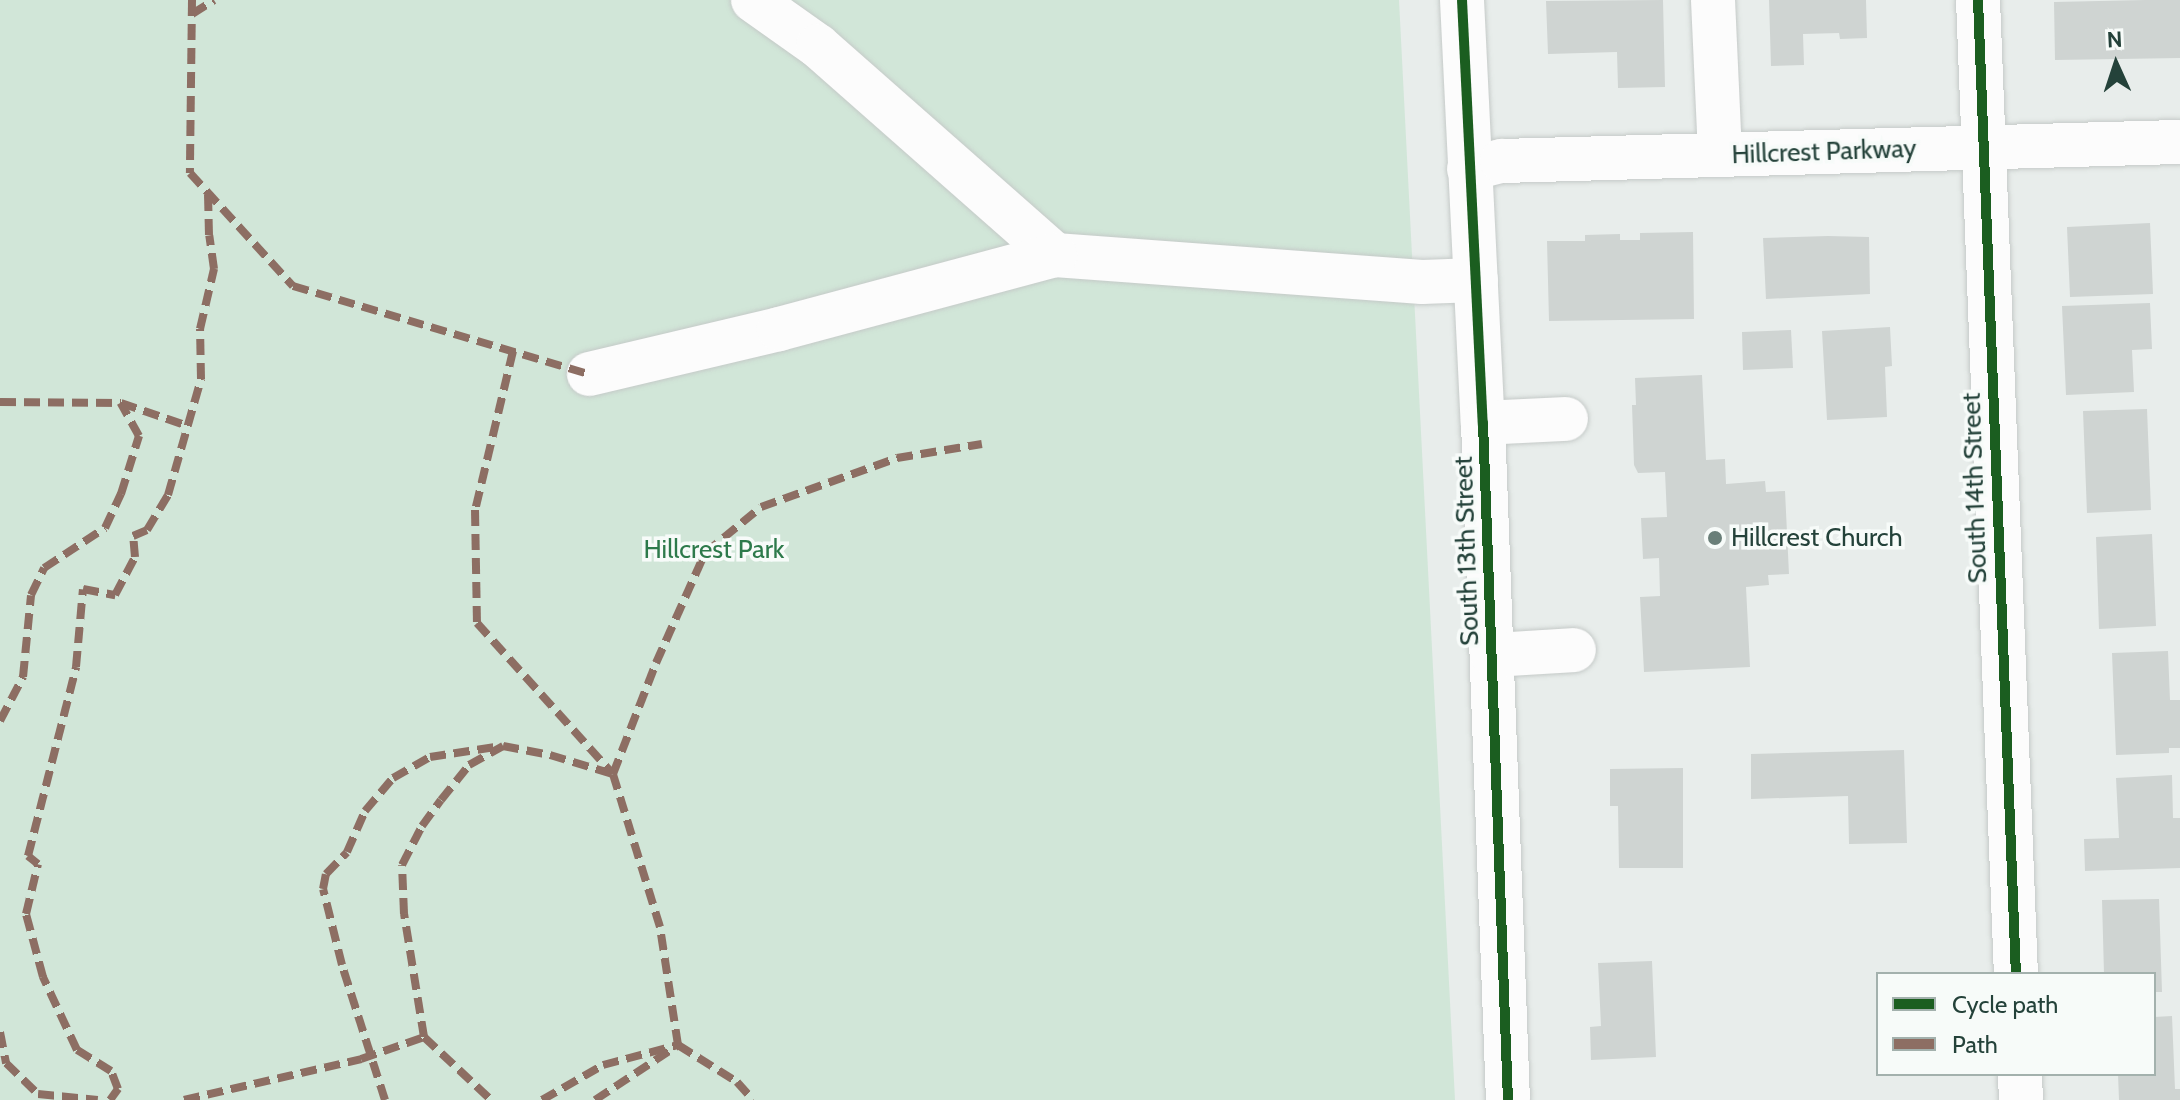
<!DOCTYPE html>
<style>
body{margin:0}
#map{position:relative;width:2180px;height:1100px;overflow:hidden;background:#e8edeb;font-family:Cabin,sans-serif}
div>[style]{position:absolute}
[style*='--x']{left:calc(var(--x)*1px);top:calc(var(--y)*1px);width:calc(var(--w)*1px);rotate:calc(var(--a)*1deg)}
.green>*{inset:0;background:#d1e6d8}
.building>*{inset:0;background:#cfd4d2}
.roads{filter:drop-shadow(0 0 2px #c5cac8) drop-shadow(0 0 2px #c5cac8)}
.minor>*{height:44px;margin:-22px;padding:0 22px;transform-origin:22px;border-radius:22px;background:#fcfcfc}
.quiet>*{height:8px;margin-top:-4px;transform-origin:0;background:repeating-linear-gradient(90deg,#8d6e63 0 16px,transparent 0 24px)}
.cycleway>*{height:10px;margin:-5px;padding:0 5px;transform-origin:5px;border-radius:5px;background:#1b5e20}
.dots>*{width:22px;height:22px;translate:-50% -50%;box-sizing:border-box;border:4px solid #f7fbf9;border-radius:50%}
span{translate:-50% -50%;white-space:nowrap;text-align:center;line-height:1.15;-webkit-text-stroke:7px #f7fbf9;paint-order:stroke}
.street-label{font-size:26px;color:#24423a}
.poi-label{font-size:26px;color:#24423a}
.left{translate:0 -50%;text-align:left}
.park-label{font-size:26px;color:#2d7a4b}
.legend{position:absolute;left:1876px;top:972px;width:280px;height:104px;box-sizing:border-box;background:#f7fbf9;border:2px solid #a3b1ad;margin:0;padding:10px 14px;list-style:none;font-size:24px;color:#24423a}
.legend li{display:flex;align-items:center;gap:16px;height:40px}
.legend b{width:40px;border:2px solid #a3b1ad}
.north{position:absolute;left:2076px;top:24px;width:80px;height:80px;-webkit-text-stroke:6px #f7fbf9;paint-order:stroke;rotate:357deg;font-size:22px;font-weight:700;line-height:32px;text-align:center;color:#24423a}
.north::after{content:'';display:block;margin:auto;width:28px;height:36px;background:#24423a;clip-path:polygon(50% 0,100% 100%,50% 72%,0 100%)}
</style>
<div id="map">
<div class="green">
<i style="clip-path:polygon(0 0,1399px 0,1455px 1100px,0 1100px)"></i>
</div>
<div class="building">
<i style="clip-path:polygon(1663px 0,1665px 87px,1618px 88px,1617px 52px,1548px 54px,1546px 1px)"></i>
<i style="clip-path:polygon(1769px 0,1866px 0,1867px 38px,1840px 39px,1839px 33px,1803px 34px,1804px 65px,1771px 66px)"></i>
<i style="clip-path:polygon(2145px 0,2180px 0,2180px 58px,2055px 60px,2054px 2px)"></i>
<i style="clip-path:polygon(2150px 223px,2153px 294px,2070px 297px,2067px 227px)"></i>
<i style="clip-path:polygon(1693px 232px,1694px 319px,1549px 321px,1547px 241px,1585px 241px,1585px 235px,1620px 234px,1620px 240px,1640px 240px,1640px 233px)"></i>
<i style="clip-path:polygon(1828px 236px,1869px 237px,1870px 294px,1766px 299px,1763px 238px)"></i>
<i style="clip-path:polygon(2150px 303px,2152px 349px,2132px 350px,2134px 392px,2066px 395px,2062px 306px)"></i>
<i style="clip-path:polygon(1890px 327px,1892px 366px,1885px 367px,1887px 417px,1827px 420px,1822px 331px)"></i>
<i style="clip-path:polygon(1791px 330px,1793px 368px,1743px 370px,1742px 332px)"></i>
<i style="clip-path:polygon(1702px 375px,1706px 460px,1725px 459px,1726px 484px,1765px 481px,1766px 492px,1785px 491px,1789px 574px,1768px 575px,1769px 585px,1746px 587px,1750px 667px,1644px 672px,1640px 597px,1660px 596px,1659px 558px,1643px 559px,1641px 518px,1667px 517px,1665px 472px,1638px 473px,1634px 465px,1632px 405px,1636px 405px,1635px 378px)"></i>
<i style="clip-path:polygon(2147px 409px,2151px 510px,2087px 513px,2083px 411px)"></i>
<i style="clip-path:polygon(2152px 534px,2156px 626px,2099px 629px,2096px 537px)"></i>
<i style="clip-path:polygon(2168px 651px,2170px 700px,2180px 700px,2180px 748px,2169px 748px,2169px 753px,2116px 755px,2112px 653px)"></i>
<i style="clip-path:polygon(1904px 750px,1907px 843px,1849px 844px,1848px 796px,1751px 799px,1751px 754px)"></i>
<i style="clip-path:polygon(1683px 768px,1683px 868px,1619px 868px,1618px 806px,1610px 806px,1610px 769px)"></i>
<i style="clip-path:polygon(2172px 775px,2173px 818px,2180px 818px,2180px 868px,2085px 871px,2084px 839px,2119px 838px,2116px 778px)"></i>
<i style="clip-path:polygon(2159px 899px,2162px 992px,2154px 992px,2154px 974px,2104px 974px,2102px 900px)"></i>
<i style="clip-path:polygon(1652px 961px,1656px 1057px,1591px 1060px,1590px 1027px,1601px 1026px,1598px 963px)"></i>
<i style="clip-path:polygon(2172px 1016px,2175px 1089px,2180px 1089px,2180px 1100px,2119px 1100px,2118px 1074px,2154px 1074px,2154px 1017px)"></i>
</div>
<div class="roads">
<div class="minor">
<i style="--x:753;--y:0;--w:80;--a:35.3"></i>
<i style="--x:818;--y:46;--w:316;--a:41.4"></i>
<i style="--x:1055;--y:255;--w:368;--a:4.2"></i>
<i style="--x:1422;--y:282;--w:54;--a:-2.1"></i>
<i style="--x:1462;--y:0;--w:424;--a:87.2"></i>
<i style="--x:1483;--y:423;--w:677;--a:87.89"></i>
<i style="--x:1713;--y:0;--w:155;--a:87.4"></i>
<i style="--x:1978;--y:0;--w:975;--a:87.77"></i>
<i style="--x:1469;--y:169;--w:34;--a:-14"></i>
<i style="--x:1502;--y:161;--w:678;--a:-1.61"></i>
<i style="--x:589;--y:374;--w:195;--a:-13.3"></i>
<i style="--x:779;--y:329;--w:286;--a:-15"></i>
<i style="--x:1483;--y:423;--w:83;--a:-2.8"></i>
<i style="--x:1493;--y:655;--w:81;--a:-3.5"></i>
<i style="--x:2020;--y:1074;--w:26;--a:88"></i>
</div>
</div>
<div class="quiet">
<i style="--x:192;--y:0;--w:173;--a:90.7"></i>
<i style="--x:190;--y:173;--w:153;--a:47.7"></i>
<i style="--x:293;--y:286;--w:309;--a:16.6"></i>
<i style="--x:192;--y:14;--w:26;--a:-32"></i>
<i style="--x:513;--y:351;--w:163;--a:103.4"></i>
<i style="--x:475;--y:510;--w:113;--a:89"></i>
<i style="--x:477;--y:623;--w:203;--a:48"></i>
<i style="--x:0;--y:402;--w:121;--a:0.5"></i>
<i style="--x:121;--y:403;--w:68;--a:19"></i>
<i style="--x:0;--y:721;--w:50;--a:-62.4"></i>
<i style="--x:23;--y:677;--w:82;--a:-84.4"></i>
<i style="--x:31;--y:595;--w:30;--a:-64"></i>
<i style="--x:44;--y:568;--w:73;--a:-33.3"></i>
<i style="--x:105;--y:528;--w:38;--a:-65"></i>
<i style="--x:121;--y:494;--w:61;--a:-72.8"></i>
<i style="--x:139;--y:436;--w:38;--a:-119"></i>
<i style="--x:0;--y:1032;--w:32;--a:79"></i>
<i style="--x:6;--y:1063;--w:45;--a:44.1"></i>
<i style="--x:38;--y:1094;--w:60;--a:5.7"></i>
<i style="--x:424;--y:1037;--w:92;--a:43.2"></i>
<i style="--x:110;--y:1100;--w:14;--a:-54"></i>
<i style="--x:118;--y:1089;--w:19;--a:-111"></i>
<i style="--x:111;--y:1071;--w:40;--a:-148"></i>
<i style="--x:77;--y:1050;--w:81;--a:-115"></i>
<i style="--x:43;--y:977;--w:65;--a:-105.1"></i>
<i style="--x:26;--y:914;--w:51;--a:-76.5"></i>
<i style="--x:38;--y:864;--w:13;--a:-141"></i>
<i style="--x:28;--y:856;--w:195;--a:-75.7"></i>
<i style="--x:76;--y:667;--w:78;--a:-84.9"></i>
<i style="--x:83;--y:589;--w:33;--a:11"></i>
<i style="--x:115;--y:595;--w:43;--a:-62.2"></i>
<i style="--x:135;--y:557;--w:21;--a:-95"></i>
<i style="--x:133;--y:536;--w:15;--a:-23"></i>
<i style="--x:147;--y:530;--w:41;--a:-59"></i>
<i style="--x:168;--y:495;--w:121;--a:-74.1"></i>
<i style="--x:201;--y:379;--w:50;--a:-91.1"></i>
<i style="--x:200;--y:329;--w:62;--a:-76.9"></i>
<i style="--x:214;--y:269;--w:34;--a:-98"></i>
<i style="--x:209;--y:235;--w:42;--a:-91.4"></i>
<i style="--x:184;--y:1100;--w:182;--a:-13"></i>
<i style="--x:361;--y:1059;--w:67;--a:-19.2"></i>
<i style="--x:424;--y:1037;--w:125;--a:-99.2"></i>
<i style="--x:404;--y:914;--w:49;--a:-92.3"></i>
<i style="--x:402;--y:865;--w:44;--a:-62.9"></i>
<i style="--x:422;--y:826;--w:32;--a:-54"></i>
<i style="--x:441;--y:800;--w:45;--a:-51.3"></i>
<i style="--x:469;--y:765;--w:39;--a:-29"></i>
<i style="--x:503;--y:746;--w:48;--a:10.8"></i>
<i style="--x:550;--y:755;--w:66;--a:16.8"></i>
<i style="--x:385;--y:1100;--w:142;--a:-107.7"></i>
<i style="--x:342;--y:965;--w:78;--a:-104"></i>
<i style="--x:323;--y:889;--w:15;--a:-79"></i>
<i style="--x:326;--y:874;--w:30;--a:-46"></i>
<i style="--x:347;--y:852;--w:45;--a:-66.3"></i>
<i style="--x:365;--y:811;--w:43;--a:-49.7"></i>
<i style="--x:393;--y:778;--w:43;--a:-29.6"></i>
<i style="--x:430;--y:757;--w:66;--a:-8.7"></i>
<i style="--x:542;--y:1100;--w:70;--a:-29.8"></i>
<i style="--x:603;--y:1065;--w:78;--a:-14.9"></i>
<i style="--x:678;--y:1045;--w:70;--a:32.1"></i>
<i style="--x:737;--y:1082;--w:24;--a:48"></i>
<i style="--x:595;--y:1100;--w:100;--a:-33.5"></i>
<i style="--x:678;--y:1045;--w:119;--a:-98.7"></i>
<i style="--x:660;--y:927;--w:160;--a:-107.1"></i>
<i style="--x:613;--y:774;--w:119;--a:-68.8"></i>
<i style="--x:656;--y:663;--w:120;--a:-66"></i>
<i style="--x:705;--y:553;--w:72;--a:-39.4"></i>
<i style="--x:761;--y:507;--w:145;--a:-19.8"></i>
<i style="--x:897;--y:458;--w:86;--a:-9.4"></i>
</div>
<div class="cycleway">
<i style="--x:1462;--y:0;--w:424;--a:87.2"></i>
<i style="--x:1483;--y:423;--w:677;--a:87.89"></i>
<i style="--x:1978;--y:0;--w:975;--a:87.77"></i>
</div>
<div class="dots">
<i style="left:1715px;top:538px;background:#697e78"></i>
</div>
<div class="street-label">
<span style="left:1824px;top:152px;rotate:-2deg">Hillcrest Parkway</span>
<span style="left:1975px;top:488px;rotate:-92deg">South 14th Street</span>
<span style="left:1467px;top:551px;rotate:-92deg">South 13th Street</span>
</div>
<div class="poi-label">
<span class="left" style="left:1731px;top:538px">Hillcrest Church</span>
</div>
<div class="park-label">
<span style="left:714px;top:550px">Hillcrest Park</span>
</div>
<ul class="legend">
<li><b style="height:10px;background:#1b5e20"></b>Cycle path</li>
<li><b style="height:10px;background:#8d6e63"></b>Path</li>
</ul>
<div class="north">N</div>
</div>
